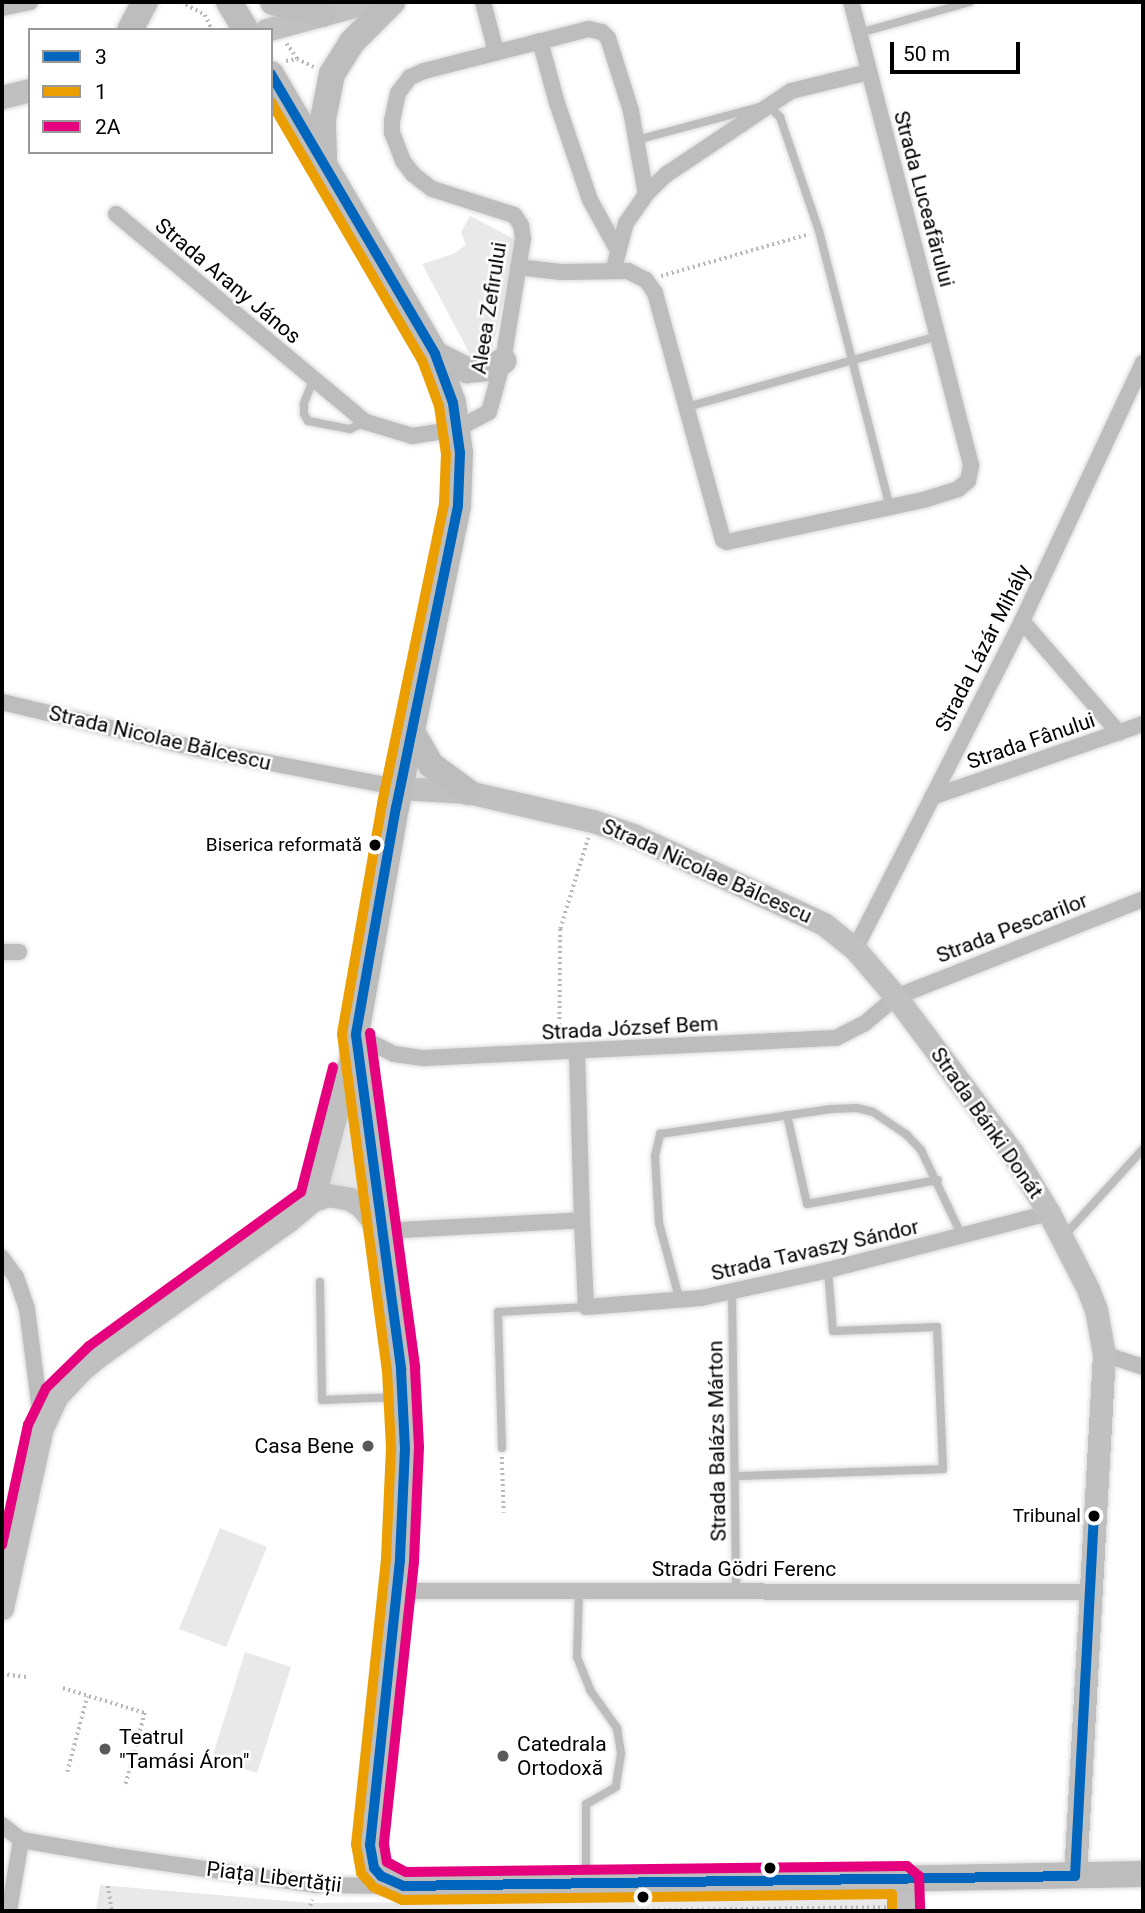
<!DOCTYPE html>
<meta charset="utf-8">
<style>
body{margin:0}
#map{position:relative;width:1145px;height:1913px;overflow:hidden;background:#fff;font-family:Roboto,sans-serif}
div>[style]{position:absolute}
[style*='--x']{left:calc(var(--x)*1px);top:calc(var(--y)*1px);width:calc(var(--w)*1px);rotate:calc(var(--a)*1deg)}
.green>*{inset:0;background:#e9e9e9}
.path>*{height:3.5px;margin-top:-1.75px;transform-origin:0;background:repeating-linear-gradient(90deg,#b8b8b8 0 2px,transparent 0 5.5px)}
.roads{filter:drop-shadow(0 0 2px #dbdbdb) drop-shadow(0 0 2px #dbdbdb)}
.lane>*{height:8px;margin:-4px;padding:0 4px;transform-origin:4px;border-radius:4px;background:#bdbdbd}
.street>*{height:16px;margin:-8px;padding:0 8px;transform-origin:8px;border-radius:8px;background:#bdbdbd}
.secondary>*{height:23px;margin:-11.5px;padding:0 11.5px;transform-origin:11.5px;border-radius:11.5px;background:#c0c0c0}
.primary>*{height:26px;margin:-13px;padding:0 13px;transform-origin:13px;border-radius:13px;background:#bdbdbd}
.bus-1>*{height:10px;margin:-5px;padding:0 5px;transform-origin:5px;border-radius:5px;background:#0065bd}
.bus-2>*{height:10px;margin:-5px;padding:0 5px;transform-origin:5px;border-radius:5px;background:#eb9e00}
.bus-3>*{height:10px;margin:-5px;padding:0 5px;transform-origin:5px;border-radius:5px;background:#e5007d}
.dots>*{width:19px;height:19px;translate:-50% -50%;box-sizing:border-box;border:4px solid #fff;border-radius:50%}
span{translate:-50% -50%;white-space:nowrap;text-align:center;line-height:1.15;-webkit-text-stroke:5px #fff;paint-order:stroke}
.bus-label{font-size:19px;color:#000}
.right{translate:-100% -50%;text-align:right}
.street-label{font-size:21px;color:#000}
.poi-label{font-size:21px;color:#000}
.left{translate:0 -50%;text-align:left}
.frame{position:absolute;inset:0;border:4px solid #000;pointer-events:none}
.legend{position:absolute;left:28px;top:28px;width:245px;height:126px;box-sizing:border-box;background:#fff;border:2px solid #999;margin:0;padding:9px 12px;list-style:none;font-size:21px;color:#000}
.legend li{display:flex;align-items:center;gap:14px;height:35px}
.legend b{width:35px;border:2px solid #999}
.scale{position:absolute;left:890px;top:42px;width:130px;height:32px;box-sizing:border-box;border:4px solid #000;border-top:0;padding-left:9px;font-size:21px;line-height:24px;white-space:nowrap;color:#000;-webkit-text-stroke:5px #fff;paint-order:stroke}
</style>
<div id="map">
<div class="green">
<i style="clip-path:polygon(470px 216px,518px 241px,490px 358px,471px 356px,422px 264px,453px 254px,466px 245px,461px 232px)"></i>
<i style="clip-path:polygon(352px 1074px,364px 1199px,322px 1189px)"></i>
<i style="clip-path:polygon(220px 1528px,267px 1547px,226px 1647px,179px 1629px)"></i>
<i style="clip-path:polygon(245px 1652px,291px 1667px,257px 1773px,212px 1758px)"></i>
<i style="clip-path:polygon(100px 1885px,311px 1903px,890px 1898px,890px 1911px,96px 1911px)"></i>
</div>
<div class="path">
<i style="--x:181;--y:2;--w:27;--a:28"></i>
<i style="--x:205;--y:15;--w:17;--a:65"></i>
<i style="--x:297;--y:59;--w:19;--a:25"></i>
<i style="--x:286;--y:61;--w:11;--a:-10"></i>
<i style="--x:297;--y:59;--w:19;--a:-125"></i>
<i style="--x:661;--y:276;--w:154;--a:-15.8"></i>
<i style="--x:559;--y:1036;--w:107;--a:-89.5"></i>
<i style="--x:560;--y:929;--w:95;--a:-72.9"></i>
<i style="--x:502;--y:1457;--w:56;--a:88"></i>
<i style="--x:2;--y:1674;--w:25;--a:7"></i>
<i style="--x:63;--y:1688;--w:86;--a:17"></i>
<i style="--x:145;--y:1713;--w:77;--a:105.1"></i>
<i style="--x:67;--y:1772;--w:78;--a:-75.1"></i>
<i style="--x:108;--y:1886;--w:25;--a:81"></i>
<i style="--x:308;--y:1911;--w:12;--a:-70"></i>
<i style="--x:609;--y:1911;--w:277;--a:-0.8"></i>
</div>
<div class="roads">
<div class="lane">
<i style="--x:859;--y:33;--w:115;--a:-15.6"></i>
<i style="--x:637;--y:140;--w:135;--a:-15.1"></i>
<i style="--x:767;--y:105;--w:18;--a:43"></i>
<i style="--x:780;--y:117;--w:120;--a:71.1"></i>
<i style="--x:819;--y:231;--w:285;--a:75.6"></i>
<i style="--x:313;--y:380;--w:26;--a:111"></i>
<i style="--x:304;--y:404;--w:10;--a:90"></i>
<i style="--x:304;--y:414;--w:8;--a:60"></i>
<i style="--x:308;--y:421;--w:43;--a:10.8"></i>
<i style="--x:350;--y:429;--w:17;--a:-24"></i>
<i style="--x:687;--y:407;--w:261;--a:-15.8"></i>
<i style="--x:787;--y:1115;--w:91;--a:77.3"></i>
<i style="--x:807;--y:1204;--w:133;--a:-10.4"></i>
<i style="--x:1063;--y:1237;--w:119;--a:-47.7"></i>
<i style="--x:320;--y:1282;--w:118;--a:89"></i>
<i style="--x:322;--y:1400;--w:78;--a:-2.2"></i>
<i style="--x:732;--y:1291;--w:299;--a:89.2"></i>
<i style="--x:680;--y:1301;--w:81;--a:-105.1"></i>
<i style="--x:659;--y:1223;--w:67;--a:-93.4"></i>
<i style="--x:655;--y:1156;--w:23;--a:-77"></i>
<i style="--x:660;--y:1134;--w:173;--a:-8.3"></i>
<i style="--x:831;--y:1109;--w:26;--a:-2"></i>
<i style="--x:857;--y:1108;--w:16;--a:14"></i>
<i style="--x:873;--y:1112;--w:40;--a:34"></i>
<i style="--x:906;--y:1134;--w:22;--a:47"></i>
<i style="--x:921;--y:1150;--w:95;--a:64.5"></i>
<i style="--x:502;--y:1448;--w:136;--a:-91.7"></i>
<i style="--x:498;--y:1312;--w:88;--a:-3.3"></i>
<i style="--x:736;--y:1476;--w:207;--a:-1.9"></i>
<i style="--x:943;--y:1469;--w:142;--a:-92.4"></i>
<i style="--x:937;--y:1327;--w:104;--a:177.8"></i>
<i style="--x:833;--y:1331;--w:61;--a:-94.7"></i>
<i style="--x:579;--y:1590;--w:67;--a:91.7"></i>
<i style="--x:577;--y:1657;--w:35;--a:68"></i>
<i style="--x:590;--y:1690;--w:47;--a:54.6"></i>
<i style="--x:617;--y:1728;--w:26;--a:81"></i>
<i style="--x:621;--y:1754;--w:33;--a:99"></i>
<i style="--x:616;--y:1787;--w:34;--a:150"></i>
<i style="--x:586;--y:1804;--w:78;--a:90"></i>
</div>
<div class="street">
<i style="--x:483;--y:2;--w:52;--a:75.4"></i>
<i style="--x:2;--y:8;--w:29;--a:-12"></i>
<i style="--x:540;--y:41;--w:64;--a:74.7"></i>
<i style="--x:557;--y:103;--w:102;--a:71.2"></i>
<i style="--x:590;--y:200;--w:56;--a:61.1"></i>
<i style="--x:116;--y:214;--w:325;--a:39.8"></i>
<i style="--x:366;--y:422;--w:48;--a:16.9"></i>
<i style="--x:412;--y:436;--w:46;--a:-8.8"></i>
<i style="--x:457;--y:429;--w:36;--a:-28"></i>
<i style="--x:489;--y:412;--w:53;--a:-74.6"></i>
<i style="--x:503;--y:361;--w:124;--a:-80.7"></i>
<i style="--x:523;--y:239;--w:14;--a:-98"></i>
<i style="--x:521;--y:225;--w:12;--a:-125"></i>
<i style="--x:514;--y:215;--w:86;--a:-162.4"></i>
<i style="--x:432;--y:189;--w:24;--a:-142"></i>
<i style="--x:413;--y:174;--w:16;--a:-128"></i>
<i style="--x:403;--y:161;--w:30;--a:-111"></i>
<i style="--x:392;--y:133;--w:12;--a:-90"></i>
<i style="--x:392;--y:121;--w:29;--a:-78"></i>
<i style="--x:398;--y:93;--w:20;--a:-53"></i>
<i style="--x:410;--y:77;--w:15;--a:-23"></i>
<i style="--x:424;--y:71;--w:170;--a:-14.3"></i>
<i style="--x:589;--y:29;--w:13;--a:13"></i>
<i style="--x:602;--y:32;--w:8;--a:45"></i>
<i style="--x:608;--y:38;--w:77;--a:72.5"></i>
<i style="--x:631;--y:111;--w:84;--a:79.8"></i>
<i style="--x:518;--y:267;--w:43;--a:6.6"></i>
<i style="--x:561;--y:272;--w:67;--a:-0.9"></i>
<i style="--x:628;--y:271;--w:20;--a:27"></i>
<i style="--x:646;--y:280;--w:16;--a:55"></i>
<i style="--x:655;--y:293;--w:256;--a:74.6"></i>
<i style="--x:723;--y:540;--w:4;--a:27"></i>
<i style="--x:727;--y:542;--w:200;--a:-12.1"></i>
<i style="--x:923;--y:500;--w:37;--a:-17"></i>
<i style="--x:958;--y:489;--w:13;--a:-39"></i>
<i style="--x:968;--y:481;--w:16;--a:-79"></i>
<i style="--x:971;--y:465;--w:478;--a:-104.5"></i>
<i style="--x:613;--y:271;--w:50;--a:-74.8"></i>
<i style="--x:626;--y:223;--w:35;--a:-55"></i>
<i style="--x:646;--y:194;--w:29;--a:-44"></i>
<i style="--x:667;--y:174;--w:149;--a:-33.8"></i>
<i style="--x:791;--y:91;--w:80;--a:-13.7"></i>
<i style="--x:1022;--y:621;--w:148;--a:49.1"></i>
<i style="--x:2;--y:702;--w:196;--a:13.5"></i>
<i style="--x:193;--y:748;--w:211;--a:10.9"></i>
<i style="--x:932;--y:797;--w:223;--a:-19.1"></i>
<i style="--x:855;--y:949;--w:368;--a:-63"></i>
<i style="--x:1022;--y:621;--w:285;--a:-64.9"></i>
<i style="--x:2;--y:952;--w:17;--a:0"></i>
<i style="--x:356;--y:1035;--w:42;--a:26.6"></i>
<i style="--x:394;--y:1054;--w:30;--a:8"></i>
<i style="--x:424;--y:1058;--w:412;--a:-2.8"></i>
<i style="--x:836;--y:1038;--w:31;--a:-27"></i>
<i style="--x:864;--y:1024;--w:42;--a:-40.2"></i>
<i style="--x:896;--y:997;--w:266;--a:-21.6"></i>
<i style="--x:582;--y:1220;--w:87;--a:87.4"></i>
<i style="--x:586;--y:1307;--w:115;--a:-4.5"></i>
<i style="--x:701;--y:1298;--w:130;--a:-12.4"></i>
<i style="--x:828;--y:1270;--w:228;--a:-14.5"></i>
<i style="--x:382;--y:1231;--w:200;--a:-3.1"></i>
<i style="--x:582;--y:1220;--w:169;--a:-91.7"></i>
<i style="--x:2;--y:1258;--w:24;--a:54"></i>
<i style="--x:16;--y:1277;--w:34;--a:71"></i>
<i style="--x:27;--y:1309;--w:118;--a:82.7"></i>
<i style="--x:1104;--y:1354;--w:41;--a:18.4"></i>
<i style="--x:397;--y:1591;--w:693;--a:0.08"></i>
<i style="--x:2;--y:1825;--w:24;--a:38"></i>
<i style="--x:21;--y:1840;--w:95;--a:9.7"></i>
<i style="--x:115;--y:1856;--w:203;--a:8.2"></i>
<i style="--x:316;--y:1885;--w:77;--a:0.7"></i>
<i style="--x:9;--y:1911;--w:72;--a:-80.4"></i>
</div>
<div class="secondary">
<i style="--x:266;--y:30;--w:107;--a:-15.2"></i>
<i style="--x:2;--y:97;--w:29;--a:-14"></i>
<i style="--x:400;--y:788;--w:68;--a:3.4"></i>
<i style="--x:468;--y:792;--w:128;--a:13.1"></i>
<i style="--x:593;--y:821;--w:42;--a:19.3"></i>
<i style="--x:633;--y:835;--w:211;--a:25"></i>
<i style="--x:824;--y:924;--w:40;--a:39"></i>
<i style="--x:855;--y:949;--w:63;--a:49.5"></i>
<i style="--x:896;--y:997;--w:194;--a:53.2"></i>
<i style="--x:1012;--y:1152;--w:71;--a:58.8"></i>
<i style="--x:1049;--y:1213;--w:85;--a:62.8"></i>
<i style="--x:1088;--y:1289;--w:22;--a:69"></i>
<i style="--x:1096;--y:1310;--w:45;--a:79.7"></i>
<i style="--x:1104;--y:1354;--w:523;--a:93.18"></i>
<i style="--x:313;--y:1200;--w:16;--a:-18"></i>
<i style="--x:328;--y:1195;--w:22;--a:10"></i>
<i style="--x:350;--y:1199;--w:13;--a:32"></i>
<i style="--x:361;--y:1206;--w:33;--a:50"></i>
<i style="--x:2;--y:1608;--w:184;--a:-77.5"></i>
<i style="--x:42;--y:1428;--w:35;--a:-65"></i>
<i style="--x:57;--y:1396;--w:33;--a:-47"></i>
<i style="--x:79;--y:1372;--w:23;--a:-40"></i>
<i style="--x:97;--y:1357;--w:234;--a:-35.5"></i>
<i style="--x:288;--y:1221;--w:33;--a:-40"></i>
<i style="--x:313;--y:1200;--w:163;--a:-75.1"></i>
<i style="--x:906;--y:1880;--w:31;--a:90"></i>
</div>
<div class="primary">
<i style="--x:229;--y:2;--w:33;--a:59"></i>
<i style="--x:273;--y:2;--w:51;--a:13.5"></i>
<i style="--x:130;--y:30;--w:32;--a:-62"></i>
<i style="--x:271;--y:74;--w:324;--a:59.6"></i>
<i style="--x:435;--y:354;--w:52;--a:69.8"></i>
<i style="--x:453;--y:403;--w:50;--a:82"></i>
<i style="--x:460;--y:453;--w:53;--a:92.2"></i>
<i style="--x:458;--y:506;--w:307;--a:101.6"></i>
<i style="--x:396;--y:807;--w:231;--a:100"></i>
<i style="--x:356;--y:1035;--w:338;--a:82.3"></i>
<i style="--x:401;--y:1370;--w:78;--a:87.1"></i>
<i style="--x:405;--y:1448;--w:112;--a:92.6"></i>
<i style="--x:400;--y:1560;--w:150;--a:96.9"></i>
<i style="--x:382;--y:1709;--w:137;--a:95"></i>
<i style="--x:370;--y:1845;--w:23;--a:80"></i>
<i style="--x:374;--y:1868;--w:11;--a:49"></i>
<i style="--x:381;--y:1876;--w:24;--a:24"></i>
<i style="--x:403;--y:1886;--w:86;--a:0.7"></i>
<i style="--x:489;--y:1887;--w:654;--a:-1.14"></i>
<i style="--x:324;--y:157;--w:38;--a:-92"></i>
<i style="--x:323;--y:119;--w:46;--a:-78.7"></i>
<i style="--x:332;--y:74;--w:38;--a:-58"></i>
<i style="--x:352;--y:42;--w:57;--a:-45"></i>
<i style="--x:435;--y:354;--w:36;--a:27"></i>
<i style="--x:467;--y:370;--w:23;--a:-5"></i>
<i style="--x:490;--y:368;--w:15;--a:-28"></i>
<i style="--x:411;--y:730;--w:40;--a:60.3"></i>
<i style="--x:431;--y:765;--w:46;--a:36.1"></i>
</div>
</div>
<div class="bus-1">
<i style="--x:271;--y:74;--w:324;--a:59.6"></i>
<i style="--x:435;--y:354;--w:52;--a:69.8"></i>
<i style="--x:453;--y:403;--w:50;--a:82"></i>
<i style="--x:460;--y:453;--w:53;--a:92.2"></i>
<i style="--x:458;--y:506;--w:307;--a:101.6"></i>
<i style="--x:396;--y:807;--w:231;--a:100"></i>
<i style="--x:356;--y:1035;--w:338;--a:82.3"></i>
<i style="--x:401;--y:1370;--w:78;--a:87.1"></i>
<i style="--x:405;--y:1448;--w:112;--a:92.6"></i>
<i style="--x:400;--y:1560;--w:287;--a:96"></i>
<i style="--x:370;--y:1845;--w:23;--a:80"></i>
<i style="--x:374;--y:1868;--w:11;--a:49"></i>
<i style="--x:381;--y:1876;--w:24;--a:24"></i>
<i style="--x:403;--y:1886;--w:672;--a:-0.85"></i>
<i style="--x:1075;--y:1876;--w:362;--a:-87"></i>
</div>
<div class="bus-2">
<i style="--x:271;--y:102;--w:299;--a:59.7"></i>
<i style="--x:422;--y:360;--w:49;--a:69.7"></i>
<i style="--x:439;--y:406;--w:49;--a:81.7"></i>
<i style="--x:446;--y:454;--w:50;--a:92.3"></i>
<i style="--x:444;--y:504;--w:306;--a:101.7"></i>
<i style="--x:382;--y:804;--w:233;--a:99.9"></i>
<i style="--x:342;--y:1034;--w:340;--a:82.4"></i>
<i style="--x:387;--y:1371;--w:77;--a:87"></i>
<i style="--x:391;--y:1448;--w:111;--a:92.6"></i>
<i style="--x:386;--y:1559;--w:287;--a:96"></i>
<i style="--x:356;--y:1844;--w:29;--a:80"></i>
<i style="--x:361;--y:1873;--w:18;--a:49"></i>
<i style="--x:373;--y:1887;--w:32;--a:24"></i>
<i style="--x:402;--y:1900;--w:490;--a:-0.7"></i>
<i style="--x:892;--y:1894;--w:17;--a:90"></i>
</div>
<div class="bus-3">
<i style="--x:370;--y:1033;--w:338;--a:82.3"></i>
<i style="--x:415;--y:1368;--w:79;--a:87.1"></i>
<i style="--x:419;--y:1447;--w:115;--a:92.5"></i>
<i style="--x:414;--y:1562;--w:284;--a:96.1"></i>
<i style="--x:384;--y:1844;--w:18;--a:81"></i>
<i style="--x:387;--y:1862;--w:21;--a:28"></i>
<i style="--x:406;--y:1872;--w:501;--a:-0.69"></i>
<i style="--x:907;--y:1866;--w:16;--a:40"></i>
<i style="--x:919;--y:1876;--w:35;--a:88"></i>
<i style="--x:2;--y:1545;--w:123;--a:-77.8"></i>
<i style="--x:28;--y:1425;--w:41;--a:-64.1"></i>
<i style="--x:46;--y:1388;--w:60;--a:-44.3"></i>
<i style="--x:89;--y:1346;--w:262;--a:-36"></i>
<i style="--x:301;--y:1192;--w:129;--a:-75.6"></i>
</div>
<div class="dots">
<i style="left:375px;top:845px;background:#000"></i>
<i style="left:368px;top:1446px;background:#595959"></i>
<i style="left:1094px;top:1516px;background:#000"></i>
<i style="left:105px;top:1749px;background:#595959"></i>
<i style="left:503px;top:1756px;background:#595959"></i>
<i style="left:770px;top:1868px;background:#000"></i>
<i style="left:643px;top:1897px;background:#000"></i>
</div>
<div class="bus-label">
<span class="right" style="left:362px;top:845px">Biserica reformată</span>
<span class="right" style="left:1081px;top:1516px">Tribunal</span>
</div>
<div class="street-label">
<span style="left:924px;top:199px;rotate:75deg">Strada Luceafărului</span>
<span style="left:228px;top:281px;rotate:40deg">Strada Arany János</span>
<span style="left:489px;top:308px;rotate:-81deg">Aleea Zefirului</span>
<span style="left:983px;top:648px;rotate:-63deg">Strada Lázár Mihály</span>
<span style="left:160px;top:738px;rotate:13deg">Strada Nicolae Bălcescu</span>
<span style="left:1031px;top:741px;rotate:-19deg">Strada Fânului</span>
<span style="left:707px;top:871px;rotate:24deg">Strada Nicolae Bălcescu</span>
<span style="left:1012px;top:928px;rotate:-21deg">Strada Pescarilor</span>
<span style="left:630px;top:1028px;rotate:-3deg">Strada József Bem</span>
<span style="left:987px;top:1123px;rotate:55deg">Strada Bánki Donát</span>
<span style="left:815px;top:1250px;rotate:-13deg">Strada Tavaszy Sándor</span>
<span style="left:717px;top:1441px;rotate:-91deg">Strada Balázs Márton</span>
<span style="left:744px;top:1569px">Strada Gödri Ferenc</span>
<span style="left:274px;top:1877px;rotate:7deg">Piața Libertății</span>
</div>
<div class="poi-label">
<span class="right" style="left:354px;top:1446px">Casa Bene</span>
<span class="left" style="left:119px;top:1749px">Teatrul<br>"Tamási Áron"</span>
<span class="left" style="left:517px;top:1756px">Catedrala<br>Ortodoxă</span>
</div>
<div class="frame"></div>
<ul class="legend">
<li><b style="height:9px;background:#0065bd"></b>3</li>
<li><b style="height:9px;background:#eb9e00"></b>1</li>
<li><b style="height:9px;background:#e5007d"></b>2A</li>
</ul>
<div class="scale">50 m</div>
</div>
